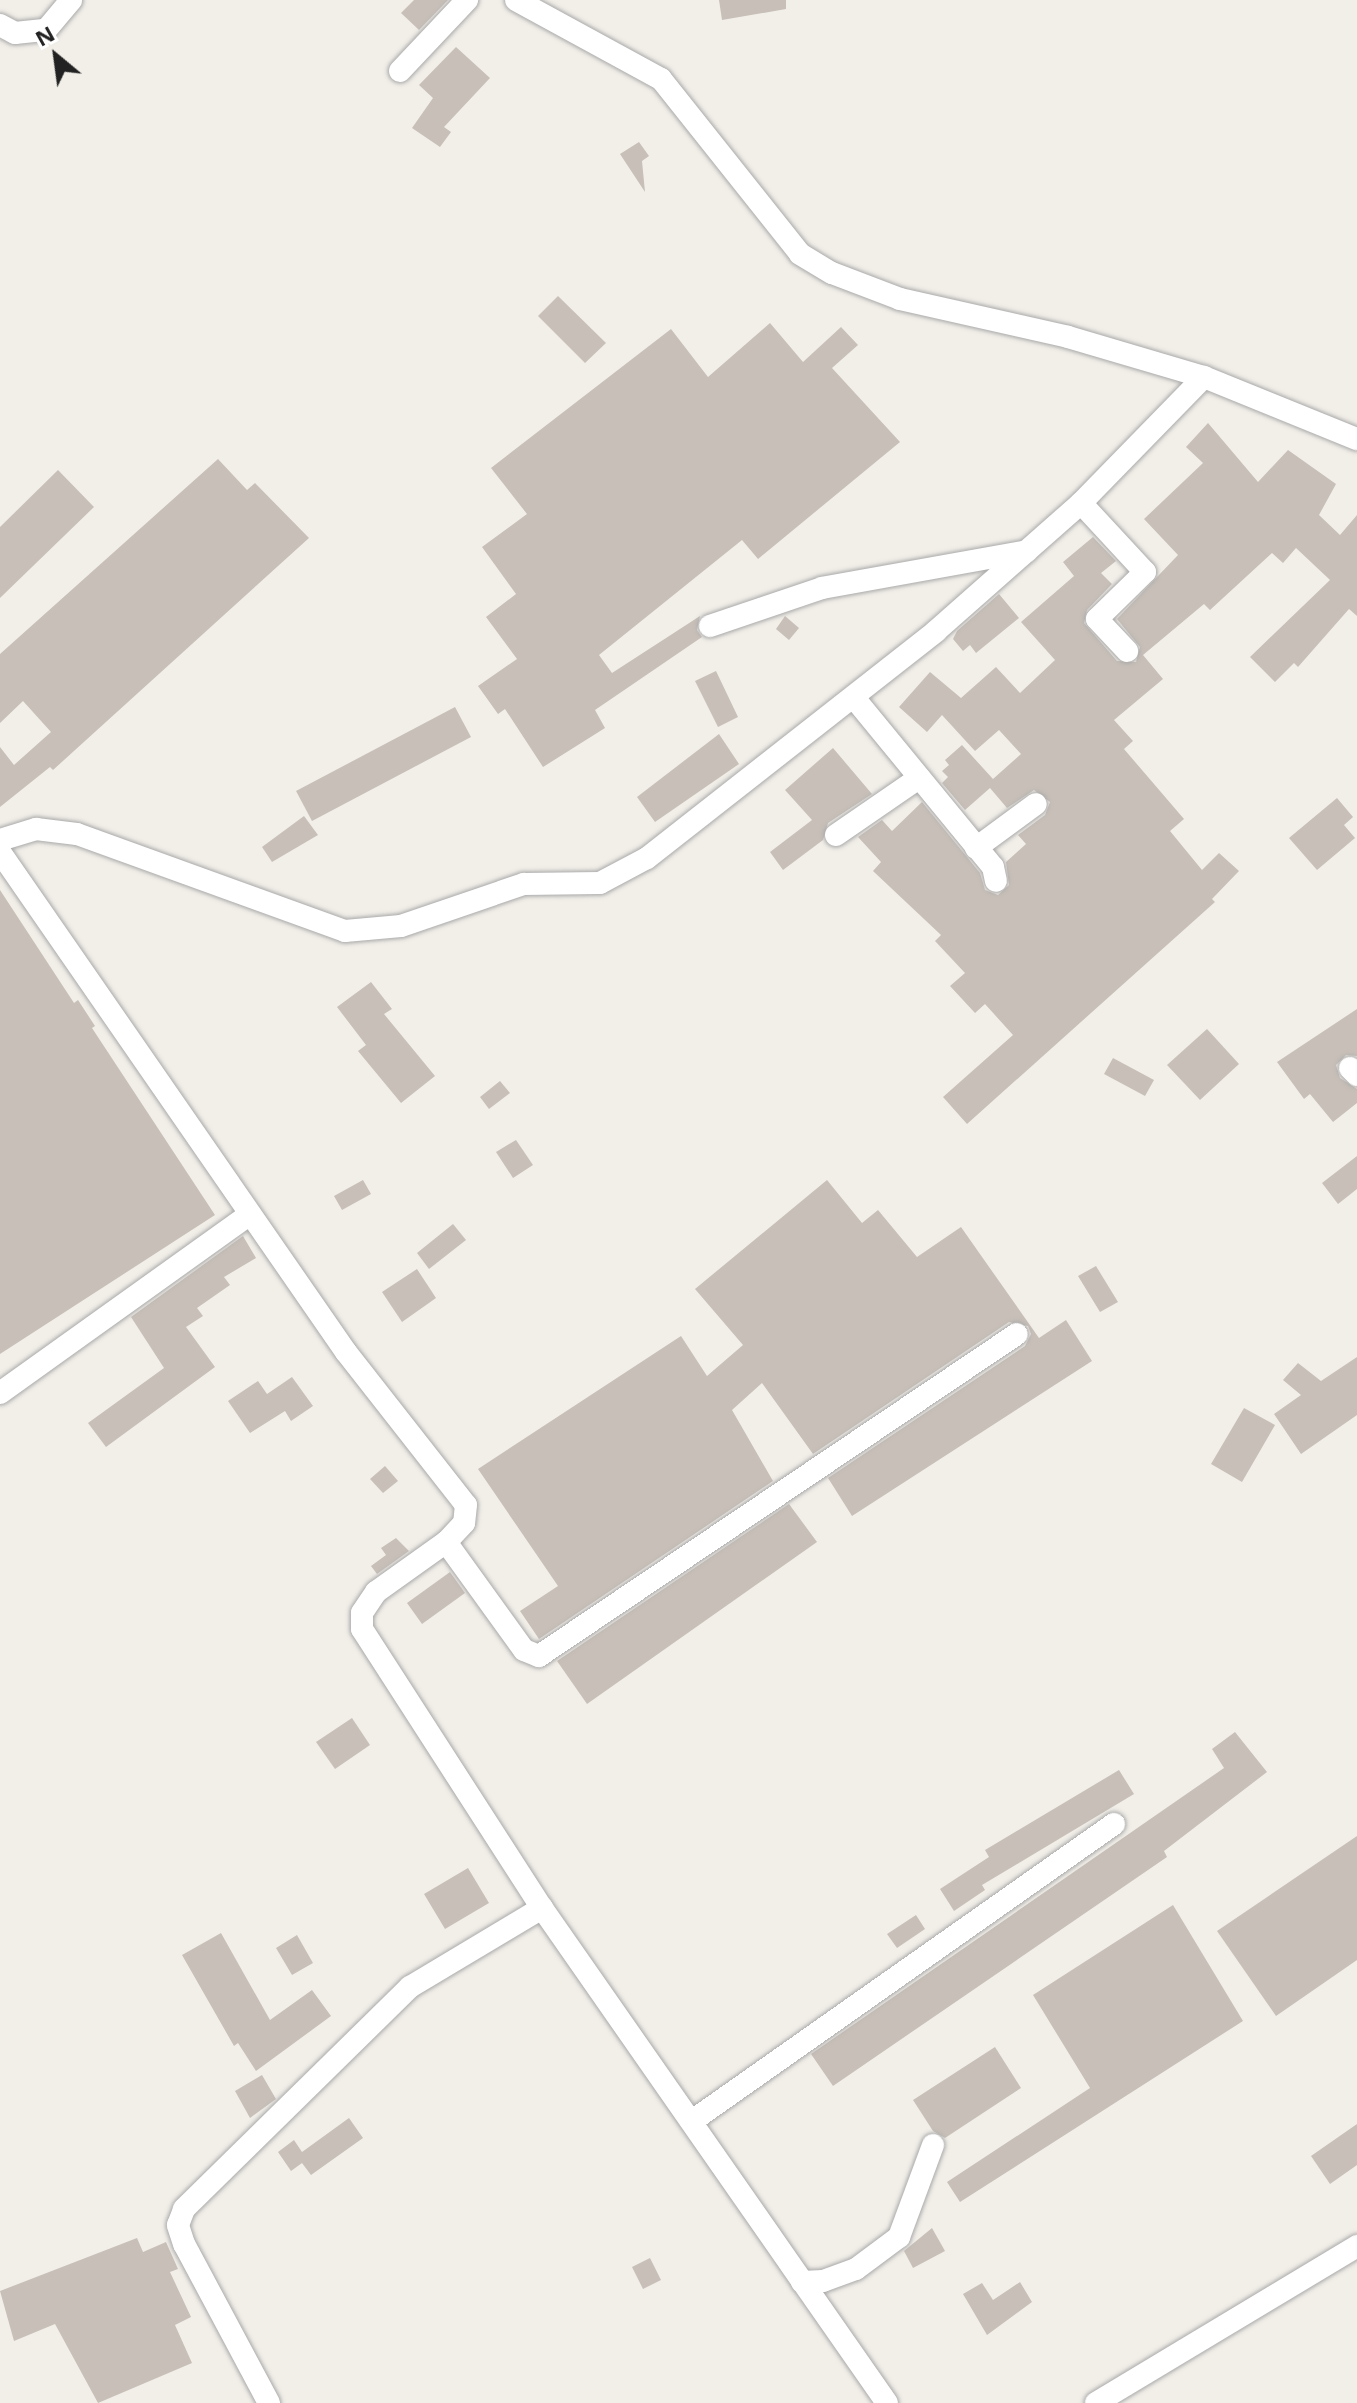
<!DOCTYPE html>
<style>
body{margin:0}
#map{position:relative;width:1357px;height:2403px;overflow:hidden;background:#f2efe9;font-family:"Noto Sans",sans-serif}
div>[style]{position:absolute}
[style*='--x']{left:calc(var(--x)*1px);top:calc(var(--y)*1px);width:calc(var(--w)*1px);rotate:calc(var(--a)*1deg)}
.building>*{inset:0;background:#c7bfb8}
.roads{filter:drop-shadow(0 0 2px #a9a9a9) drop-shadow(0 0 2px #a9a9a9)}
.minor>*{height:22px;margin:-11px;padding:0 11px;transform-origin:11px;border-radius:11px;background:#fff}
span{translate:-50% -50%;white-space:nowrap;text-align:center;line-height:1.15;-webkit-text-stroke:6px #fff;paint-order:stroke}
.north{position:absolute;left:16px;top:16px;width:80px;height:80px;-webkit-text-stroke:6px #fff;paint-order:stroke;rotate:331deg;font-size:22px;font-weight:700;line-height:32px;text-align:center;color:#222}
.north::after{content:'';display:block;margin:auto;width:28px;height:36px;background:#222;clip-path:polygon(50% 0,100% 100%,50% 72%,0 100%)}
</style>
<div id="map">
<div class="building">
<i style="clip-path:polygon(414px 0,448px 0,419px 30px,401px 13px)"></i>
<i style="clip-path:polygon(719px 0,786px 0,786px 9px,722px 20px)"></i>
<i style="clip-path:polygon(456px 47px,490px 78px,444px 127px,451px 132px,440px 147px,412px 128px,433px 98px,419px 85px)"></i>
<i style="clip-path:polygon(639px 142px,649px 156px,642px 161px,645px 192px,620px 154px)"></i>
<i style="clip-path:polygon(558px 296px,606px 343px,585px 363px,538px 316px)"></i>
<i style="clip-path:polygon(770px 323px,803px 362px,841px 327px,858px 345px,832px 368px,900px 442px,758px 559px,742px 540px,599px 655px,612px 673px,700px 616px,697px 630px,702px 637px,595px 710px,605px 728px,543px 767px,505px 709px,498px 714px,478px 686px,517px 659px,486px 617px,516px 594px,482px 547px,527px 514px,491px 468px,671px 329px,708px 377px)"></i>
<i style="clip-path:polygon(1208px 423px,1258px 482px,1288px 450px,1336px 484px,1319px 515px,1340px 535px,1357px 515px,1357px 616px,1349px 609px,1298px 667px,1294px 663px,1275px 682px,1250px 657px,1330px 580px,1296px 548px,1283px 563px,1272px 553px,1210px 610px,1204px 604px,1143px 655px,1163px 679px,1114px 720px,1133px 741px,1124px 749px,1184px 819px,1170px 831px,1202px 870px,1219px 853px,1239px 871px,1212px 899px,1215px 902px,967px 1124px,943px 1097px,1013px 1035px,985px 1004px,975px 1013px,950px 986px,965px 973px,935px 941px,941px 935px,873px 871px,881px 862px,858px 837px,882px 820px,892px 831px,922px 802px,980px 873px,985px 890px,998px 895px,1009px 885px,1006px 862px,1026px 844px,1018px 835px,1045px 815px,1050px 802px,1034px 790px,1007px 808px,990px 788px,965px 810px,942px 783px,948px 777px,942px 771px,949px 765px,945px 760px,962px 745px,993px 779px,1021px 754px,999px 730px,975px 751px,942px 715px,927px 732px,899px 707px,930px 672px,961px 698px,996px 667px,1020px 693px,1055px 660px,1021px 622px,1074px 576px,1063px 562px,1093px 537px,1116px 561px,1101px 573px,1112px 584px,1087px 610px,1084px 623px,1117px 661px,1136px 662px,1140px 647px,1117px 619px,1178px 555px,1144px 519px,1203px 463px,1186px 447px)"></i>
<i style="clip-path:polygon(218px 459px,247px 490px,255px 483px,309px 538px,53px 770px,50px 767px,0 807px,0 747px,14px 765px,51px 732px,23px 701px,0 723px,0 654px)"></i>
<i style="clip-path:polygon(58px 470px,94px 507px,0 598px,0 527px)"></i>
<i style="clip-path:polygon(999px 594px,1019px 618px,976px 653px,970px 645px,963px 651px,953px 639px,957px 631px)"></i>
<i style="clip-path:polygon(785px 616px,799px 628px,789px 640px,776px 629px)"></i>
<i style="clip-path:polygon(716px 671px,738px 717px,718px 727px,695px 681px)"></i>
<i style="clip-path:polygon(455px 707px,471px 737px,312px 821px,296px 791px)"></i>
<i style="clip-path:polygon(719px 734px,739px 764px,655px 822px,637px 797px)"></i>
<i style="clip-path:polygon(833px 748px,872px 794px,828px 823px,823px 840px,783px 870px,770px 852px,812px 820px,785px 790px)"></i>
<i style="clip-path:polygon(1337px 798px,1353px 817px,1344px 825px,1355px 838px,1317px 870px,1289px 838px)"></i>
<i style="clip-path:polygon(304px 816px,318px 835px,272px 862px,262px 847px)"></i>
<i style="clip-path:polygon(0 890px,74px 1003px,78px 1000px,95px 1026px,92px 1028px,215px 1215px,0 1354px)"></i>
<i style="clip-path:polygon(371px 982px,392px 1009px,384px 1014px,435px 1076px,401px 1103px,358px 1051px,366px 1045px,337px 1007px)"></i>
<i style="clip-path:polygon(1357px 1009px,1357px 1056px,1346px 1055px,1336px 1065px,1340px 1078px,1357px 1089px,1357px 1103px,1333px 1122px,1310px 1094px,1304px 1099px,1277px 1062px)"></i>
<i style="clip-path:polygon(1207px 1029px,1239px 1064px,1200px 1100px,1167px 1065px)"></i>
<i style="clip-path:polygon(1113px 1058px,1154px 1080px,1145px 1096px,1104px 1074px)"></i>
<i style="clip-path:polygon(500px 1081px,510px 1093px,489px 1109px,480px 1097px)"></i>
<i style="clip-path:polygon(516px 1140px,533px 1165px,513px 1178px,496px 1152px)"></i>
<i style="clip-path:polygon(1357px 1156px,1357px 1189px,1338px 1204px,1322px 1183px)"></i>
<i style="clip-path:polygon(363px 1180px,371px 1194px,342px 1210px,334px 1196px)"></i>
<i style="clip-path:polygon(827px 1180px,862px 1223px,878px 1210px,917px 1257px,961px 1227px,1039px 1338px,1066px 1320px,1092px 1361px,852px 1516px,828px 1478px,1025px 1346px,1031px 1334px,1028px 1326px,1009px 1322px,813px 1454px,762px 1383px,732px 1410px,773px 1481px,539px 1639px,520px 1611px,558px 1586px,478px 1469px,681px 1336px,707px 1376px,743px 1345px,695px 1289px)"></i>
<i style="clip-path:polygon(453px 1224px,466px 1240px,429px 1269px,417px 1253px)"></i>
<i style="clip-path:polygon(243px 1236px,256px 1258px,224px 1277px,230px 1285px,197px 1308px,203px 1316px,186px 1327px,215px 1367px,106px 1447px,88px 1423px,164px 1368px,131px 1317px)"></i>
<i style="clip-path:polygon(1096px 1266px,1118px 1302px,1100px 1312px,1078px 1276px)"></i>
<i style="clip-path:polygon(417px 1269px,436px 1298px,402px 1322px,382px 1292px)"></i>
<i style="clip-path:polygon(1357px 1357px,1357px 1415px,1301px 1454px,1274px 1414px,1301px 1395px,1283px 1380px,1298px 1363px,1321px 1381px)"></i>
<i style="clip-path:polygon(292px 1377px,313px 1406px,291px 1421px,285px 1411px,250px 1433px,228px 1401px,258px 1381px,267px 1394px)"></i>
<i style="clip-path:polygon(1244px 1408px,1275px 1425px,1242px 1482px,1211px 1464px)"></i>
<i style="clip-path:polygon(385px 1466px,398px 1481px,383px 1493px,370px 1479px)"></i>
<i style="clip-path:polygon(789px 1504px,817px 1542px,587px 1704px,557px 1661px)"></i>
<i style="clip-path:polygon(396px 1538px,409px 1551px,377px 1574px,371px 1566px,386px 1555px,381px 1548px)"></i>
<i style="clip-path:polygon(450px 1572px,465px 1593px,422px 1624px,407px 1603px)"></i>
<i style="clip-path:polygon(352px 1718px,370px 1745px,335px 1769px,316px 1742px)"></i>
<i style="clip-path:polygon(1235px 1732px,1267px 1772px,1164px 1851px,1167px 1857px,833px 2086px,811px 2054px,1224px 1768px,1212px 1749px)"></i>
<i style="clip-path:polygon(1119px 1770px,1134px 1794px,982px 1885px,985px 1890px,954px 1911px,940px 1889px,989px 1857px,985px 1850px)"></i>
<i style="clip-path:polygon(1357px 1836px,1357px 1960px,1276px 2016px,1217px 1931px)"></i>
<i style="clip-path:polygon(468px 1868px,489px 1903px,445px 1929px,424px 1894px)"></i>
<i style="clip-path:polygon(1173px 1905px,1243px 2021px,960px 2202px,947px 2182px,1090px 2088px,1033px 1995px)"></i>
<i style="clip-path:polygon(916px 1915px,925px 1929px,897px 1948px,887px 1934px)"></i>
<i style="clip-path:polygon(221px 1933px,270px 2020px,312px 1990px,331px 2016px,256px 2071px,238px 2043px,234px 2046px,182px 1955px)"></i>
<i style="clip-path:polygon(297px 1935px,313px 1963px,292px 1975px,276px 1948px)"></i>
<i style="clip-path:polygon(995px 2047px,1021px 2088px,945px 2138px,933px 2131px,913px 2100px)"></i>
<i style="clip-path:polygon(262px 2075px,276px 2099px,250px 2118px,235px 2091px)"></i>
<i style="clip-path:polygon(349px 2118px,363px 2138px,311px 2175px,302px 2163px,291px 2171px,278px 2152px,294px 2140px,302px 2152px)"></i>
<i style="clip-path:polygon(1357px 2124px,1357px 2165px,1330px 2184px,1311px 2156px)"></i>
<i style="clip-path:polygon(932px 2228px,945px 2251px,913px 2268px,904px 2251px)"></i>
<i style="clip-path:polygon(137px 2238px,143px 2252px,166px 2242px,178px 2269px,170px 2272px,191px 2317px,175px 2325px,192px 2363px,98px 2403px,55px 2324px,14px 2341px,0 2291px)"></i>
<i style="clip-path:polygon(650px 2258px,661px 2280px,643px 2289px,632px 2267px)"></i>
<i style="clip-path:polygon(1020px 2282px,1032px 2302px,987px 2335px,963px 2294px,982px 2283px,993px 2300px)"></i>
</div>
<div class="roads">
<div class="minor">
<i style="--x:516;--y:0;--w:165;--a:28.6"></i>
<i style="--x:661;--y:79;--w:223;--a:51.5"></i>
<i style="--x:800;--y:254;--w:37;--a:31"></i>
<i style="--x:832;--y:273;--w:73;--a:20.9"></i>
<i style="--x:900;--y:299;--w:172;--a:12.7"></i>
<i style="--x:1068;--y:337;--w:142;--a:16.4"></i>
<i style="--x:1204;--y:377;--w:165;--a:22.1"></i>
<i style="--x:0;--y:25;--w:17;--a:28"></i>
<i style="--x:15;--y:33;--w:31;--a:-6"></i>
<i style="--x:46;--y:30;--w:39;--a:-50"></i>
<i style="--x:400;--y:71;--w:98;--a:-46.7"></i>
<i style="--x:1081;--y:503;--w:94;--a:47.2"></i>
<i style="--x:1145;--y:572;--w:67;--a:135.6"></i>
<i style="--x:1097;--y:619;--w:44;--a:46.8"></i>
<i style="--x:710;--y:626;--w:118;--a:-18.7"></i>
<i style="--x:822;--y:588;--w:208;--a:-10.2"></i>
<i style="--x:855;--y:699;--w:217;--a:50.6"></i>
<i style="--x:993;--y:867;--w:14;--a:78"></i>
<i style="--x:836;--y:835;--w:101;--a:-34.5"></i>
<i style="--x:0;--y:840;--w:38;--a:-17"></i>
<i style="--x:36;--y:829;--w:41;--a:7"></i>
<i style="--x:77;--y:834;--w:285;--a:19.9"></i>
<i style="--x:345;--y:931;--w:56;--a:-5.1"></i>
<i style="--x:401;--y:926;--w:130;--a:-18.9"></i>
<i style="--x:524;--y:884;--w:76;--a:-0.8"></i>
<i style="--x:600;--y:883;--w:53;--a:-28"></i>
<i style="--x:647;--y:858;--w:367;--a:-38.1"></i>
<i style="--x:936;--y:631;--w:193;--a:-41.4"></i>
<i style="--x:1081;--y:503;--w:176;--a:-45.7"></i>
<i style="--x:976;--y:848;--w:74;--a:-36.3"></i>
<i style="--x:0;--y:852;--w:608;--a:55.32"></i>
<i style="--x:346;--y:1352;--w:194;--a:51.9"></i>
<i style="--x:466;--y:1505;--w:18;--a:96"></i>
<i style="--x:464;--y:1523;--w:26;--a:133"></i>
<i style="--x:446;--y:1542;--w:86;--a:144.5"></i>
<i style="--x:376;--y:1592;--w:25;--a:124"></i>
<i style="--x:362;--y:1613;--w:16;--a:90"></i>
<i style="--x:362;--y:1629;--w:332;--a:57.2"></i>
<i style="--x:542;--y:1908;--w:603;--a:55.12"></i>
<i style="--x:1350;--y:1068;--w:10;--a:45"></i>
<i style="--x:0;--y:1393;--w:307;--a:-35.6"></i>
<i style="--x:446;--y:1542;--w:133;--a:54.2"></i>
<i style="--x:524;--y:1650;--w:16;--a:22"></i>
<i style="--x:539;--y:1656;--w:576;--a:-33.97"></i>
<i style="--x:692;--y:2121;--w:516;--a:-35.14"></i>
<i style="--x:802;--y:2282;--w:21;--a:-3"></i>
<i style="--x:823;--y:2281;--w:35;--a:-20"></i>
<i style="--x:856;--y:2269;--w:54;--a:-36.7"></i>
<i style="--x:899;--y:2237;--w:98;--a:-69.7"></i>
<i style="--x:269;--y:2403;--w:180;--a:-118.1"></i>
<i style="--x:184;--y:2244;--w:20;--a:-108"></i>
<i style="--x:178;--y:2225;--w:17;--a:-69"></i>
<i style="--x:184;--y:2209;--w:317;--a:-44.5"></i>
<i style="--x:410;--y:1987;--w:154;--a:-30.9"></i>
<i style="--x:1096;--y:2403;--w:305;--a:-31"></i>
</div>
</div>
<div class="north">N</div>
</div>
